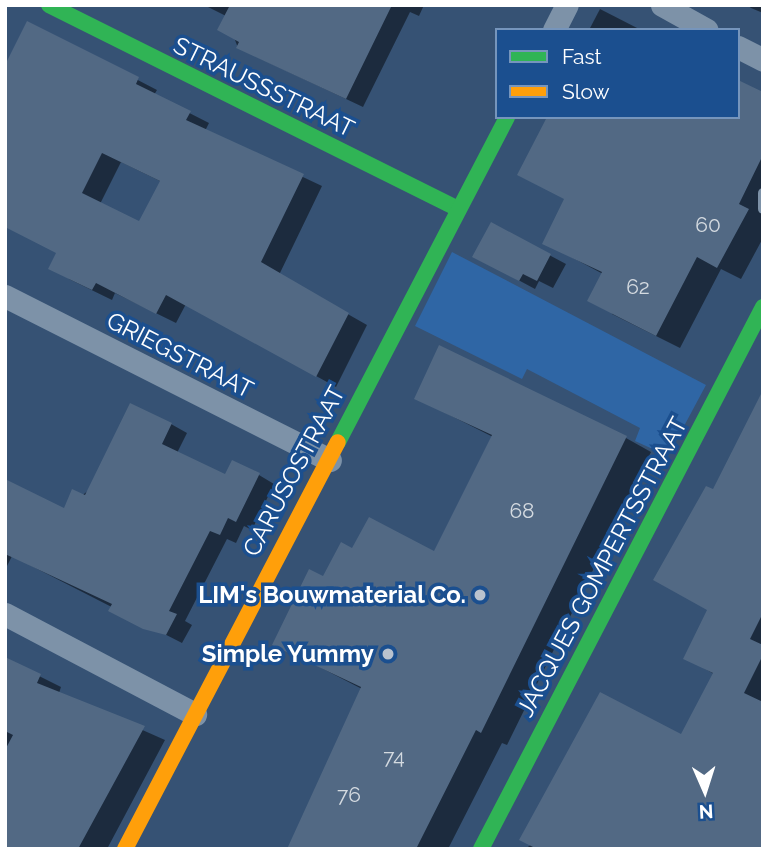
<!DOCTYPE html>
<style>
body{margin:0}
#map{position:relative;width:768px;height:854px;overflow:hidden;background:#365274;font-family:Raleway,sans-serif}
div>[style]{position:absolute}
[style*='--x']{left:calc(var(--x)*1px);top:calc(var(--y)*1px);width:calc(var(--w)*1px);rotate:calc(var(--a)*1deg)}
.green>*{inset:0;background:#2f66a5}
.shadow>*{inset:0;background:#0007}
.building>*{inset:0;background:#526984}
.lane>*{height:10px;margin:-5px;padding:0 5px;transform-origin:5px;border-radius:5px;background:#7d92a8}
.street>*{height:23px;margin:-11.5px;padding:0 11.5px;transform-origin:11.5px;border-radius:11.5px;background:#7d92a8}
.fast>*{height:16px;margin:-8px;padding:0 8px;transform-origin:8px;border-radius:8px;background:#30b455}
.slow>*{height:16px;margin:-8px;padding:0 8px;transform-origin:8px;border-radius:8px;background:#ff9f0a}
.dots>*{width:19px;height:19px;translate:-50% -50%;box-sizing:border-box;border:4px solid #1b4f8f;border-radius:50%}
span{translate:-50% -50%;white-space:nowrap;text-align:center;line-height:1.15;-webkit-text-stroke:7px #1b4f8f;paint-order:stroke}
.number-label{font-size:21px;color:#d4dae0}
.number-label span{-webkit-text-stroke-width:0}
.street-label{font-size:24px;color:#fff}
.poi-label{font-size:24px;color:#fff;font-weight:700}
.right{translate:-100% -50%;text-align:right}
.frame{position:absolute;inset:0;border:7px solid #fff;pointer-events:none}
.legend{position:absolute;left:495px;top:28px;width:245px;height:91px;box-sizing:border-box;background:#1b4f8f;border:2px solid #7695bc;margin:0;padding:9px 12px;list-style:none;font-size:21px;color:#fff}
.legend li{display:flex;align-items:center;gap:14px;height:35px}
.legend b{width:35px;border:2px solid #7695bc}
.north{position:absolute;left:670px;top:756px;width:70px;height:70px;-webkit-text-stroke:5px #1b4f8f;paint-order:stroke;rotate:177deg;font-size:19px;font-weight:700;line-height:28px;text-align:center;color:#fff}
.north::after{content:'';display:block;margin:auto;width:24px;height:32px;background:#fff;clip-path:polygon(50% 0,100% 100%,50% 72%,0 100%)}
</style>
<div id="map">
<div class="green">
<i style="clip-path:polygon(452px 252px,706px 385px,668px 456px,635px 441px,640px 428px,527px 369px,522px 379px,415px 326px)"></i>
</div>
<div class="shadow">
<i style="clip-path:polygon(204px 5px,424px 5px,419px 16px,410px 12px,363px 107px,238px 48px,226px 16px)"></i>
<i style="clip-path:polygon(747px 5px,763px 5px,763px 13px,751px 8px)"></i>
<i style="clip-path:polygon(600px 9px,641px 30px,589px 30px)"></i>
<i style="clip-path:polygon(evenodd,28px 23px,157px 90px,154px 95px,209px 123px,205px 131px,322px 186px,279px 275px,367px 325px,336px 387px,186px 304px,176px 323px,115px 293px,112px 300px,69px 279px,58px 253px,28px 23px,121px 162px,162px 182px,140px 224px,100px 204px,121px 162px)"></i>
<i style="clip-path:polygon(763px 94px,763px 238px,741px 279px,721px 269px,680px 348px,612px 314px,603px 274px,545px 243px,738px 117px)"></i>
<i style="clip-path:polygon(491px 224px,566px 264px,553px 288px,539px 281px,535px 289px,490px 265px)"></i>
<i style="clip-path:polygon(416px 398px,626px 438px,651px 452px,507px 745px,502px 743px,448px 849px,289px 849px,362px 689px,275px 644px,353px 551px,434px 553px,493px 437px)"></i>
<i style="clip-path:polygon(763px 408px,763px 849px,525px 849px,682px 736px,714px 674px,686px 658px,709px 610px,714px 491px)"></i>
<i style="clip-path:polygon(171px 424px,187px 433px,177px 453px,226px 477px,259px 475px,274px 484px,252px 530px,244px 526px,236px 543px,227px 539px,185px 621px,192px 625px,182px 643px,12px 556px,5px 570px,5px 481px,64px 510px)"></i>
<i style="clip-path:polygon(5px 659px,61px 687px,59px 693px,165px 740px,107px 849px,5px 849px)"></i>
</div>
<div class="building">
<i style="clip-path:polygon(230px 5px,392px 5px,346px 99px,236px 48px,239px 42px,217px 30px)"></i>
<i style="clip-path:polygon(evenodd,27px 21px,139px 77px,136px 84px,191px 111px,186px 120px,304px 174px,261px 262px,349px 313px,316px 377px,166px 295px,156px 314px,96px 283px,92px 290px,48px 269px,56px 253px,5px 227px,5px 65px,27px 21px,102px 153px,160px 181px,139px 221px,82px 193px,102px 153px)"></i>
<i style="clip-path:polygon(738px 80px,763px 92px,763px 155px,739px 204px,749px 209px,717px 268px,697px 257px,656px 336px,587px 301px,602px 272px,542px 244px,564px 199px,517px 175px,547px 117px,738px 117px)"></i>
<i style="clip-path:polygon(491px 222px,551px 254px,537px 281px,523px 274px,519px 281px,472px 257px)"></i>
<i style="clip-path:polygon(439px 345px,627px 436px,481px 733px,476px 730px,416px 849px,287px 849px,361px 687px,272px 645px,309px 569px,323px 576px,341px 542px,352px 548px,369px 517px,434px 551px,492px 435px,414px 399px)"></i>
<i style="clip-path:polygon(763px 390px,763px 613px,750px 639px,763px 645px,763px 655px,744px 693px,763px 702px,763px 849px,537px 849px,519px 840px,600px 692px,681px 734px,713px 673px,683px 659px,707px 610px,653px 580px,706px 486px,713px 489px)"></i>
<i style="clip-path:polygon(130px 403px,172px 423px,162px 444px,225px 474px,232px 460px,260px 473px,236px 522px,228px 518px,220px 535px,210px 531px,169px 611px,177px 614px,166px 635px,143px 629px,108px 611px,112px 604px,5px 554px,5px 479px,64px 508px,72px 489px,85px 495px)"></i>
<i style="clip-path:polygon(5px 657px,41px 674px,37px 683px,145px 726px,78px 849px,5px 849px,5px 750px,13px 735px,5px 731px)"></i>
</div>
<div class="lane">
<i style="--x:763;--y:193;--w:16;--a:90"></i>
</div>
<div class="street">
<i style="--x:662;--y:5;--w:51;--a:29.1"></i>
<i style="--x:554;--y:30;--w:28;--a:-63"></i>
<i style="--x:738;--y:47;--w:28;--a:27"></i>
<i style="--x:5;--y:296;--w:364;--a:26.8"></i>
<i style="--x:5;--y:614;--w:215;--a:27.8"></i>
</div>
<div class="fast">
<i style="--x:49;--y:5;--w:457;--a:26.5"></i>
<i style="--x:338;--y:442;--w:366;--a:-62.5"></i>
<i style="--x:481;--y:849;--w:611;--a:-62.51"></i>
</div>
<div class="slow">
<i style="--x:125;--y:849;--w:459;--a:-62.4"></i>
</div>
<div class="dots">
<i style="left:480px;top:595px;background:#b9c2ce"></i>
<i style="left:388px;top:654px;background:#b9c2ce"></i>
</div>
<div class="number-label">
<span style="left:708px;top:225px">60</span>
<span style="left:638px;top:287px">62</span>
<span style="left:522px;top:511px">68</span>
<span style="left:394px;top:757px">74</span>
<span style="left:349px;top:795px">76</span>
</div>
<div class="street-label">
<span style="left:264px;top:87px;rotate:26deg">STRAUSSSTRAAT</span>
<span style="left:180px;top:355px;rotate:27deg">GRIEGSTRAAT</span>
<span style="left:294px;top:471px;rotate:-62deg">CARUSOSTRAAT</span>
<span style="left:602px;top:567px;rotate:-62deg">JACQUES GOMPERTSSTRAAT</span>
</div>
<div class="poi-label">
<span class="right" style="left:466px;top:595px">LIM's Bouwmaterial Co.</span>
<span class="right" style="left:374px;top:654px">Simple Yummy</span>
</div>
<div class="frame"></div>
<ul class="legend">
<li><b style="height:9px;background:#30b455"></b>Fast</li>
<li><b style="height:9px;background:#ff9f0a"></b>Slow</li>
</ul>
<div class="north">N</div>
</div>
